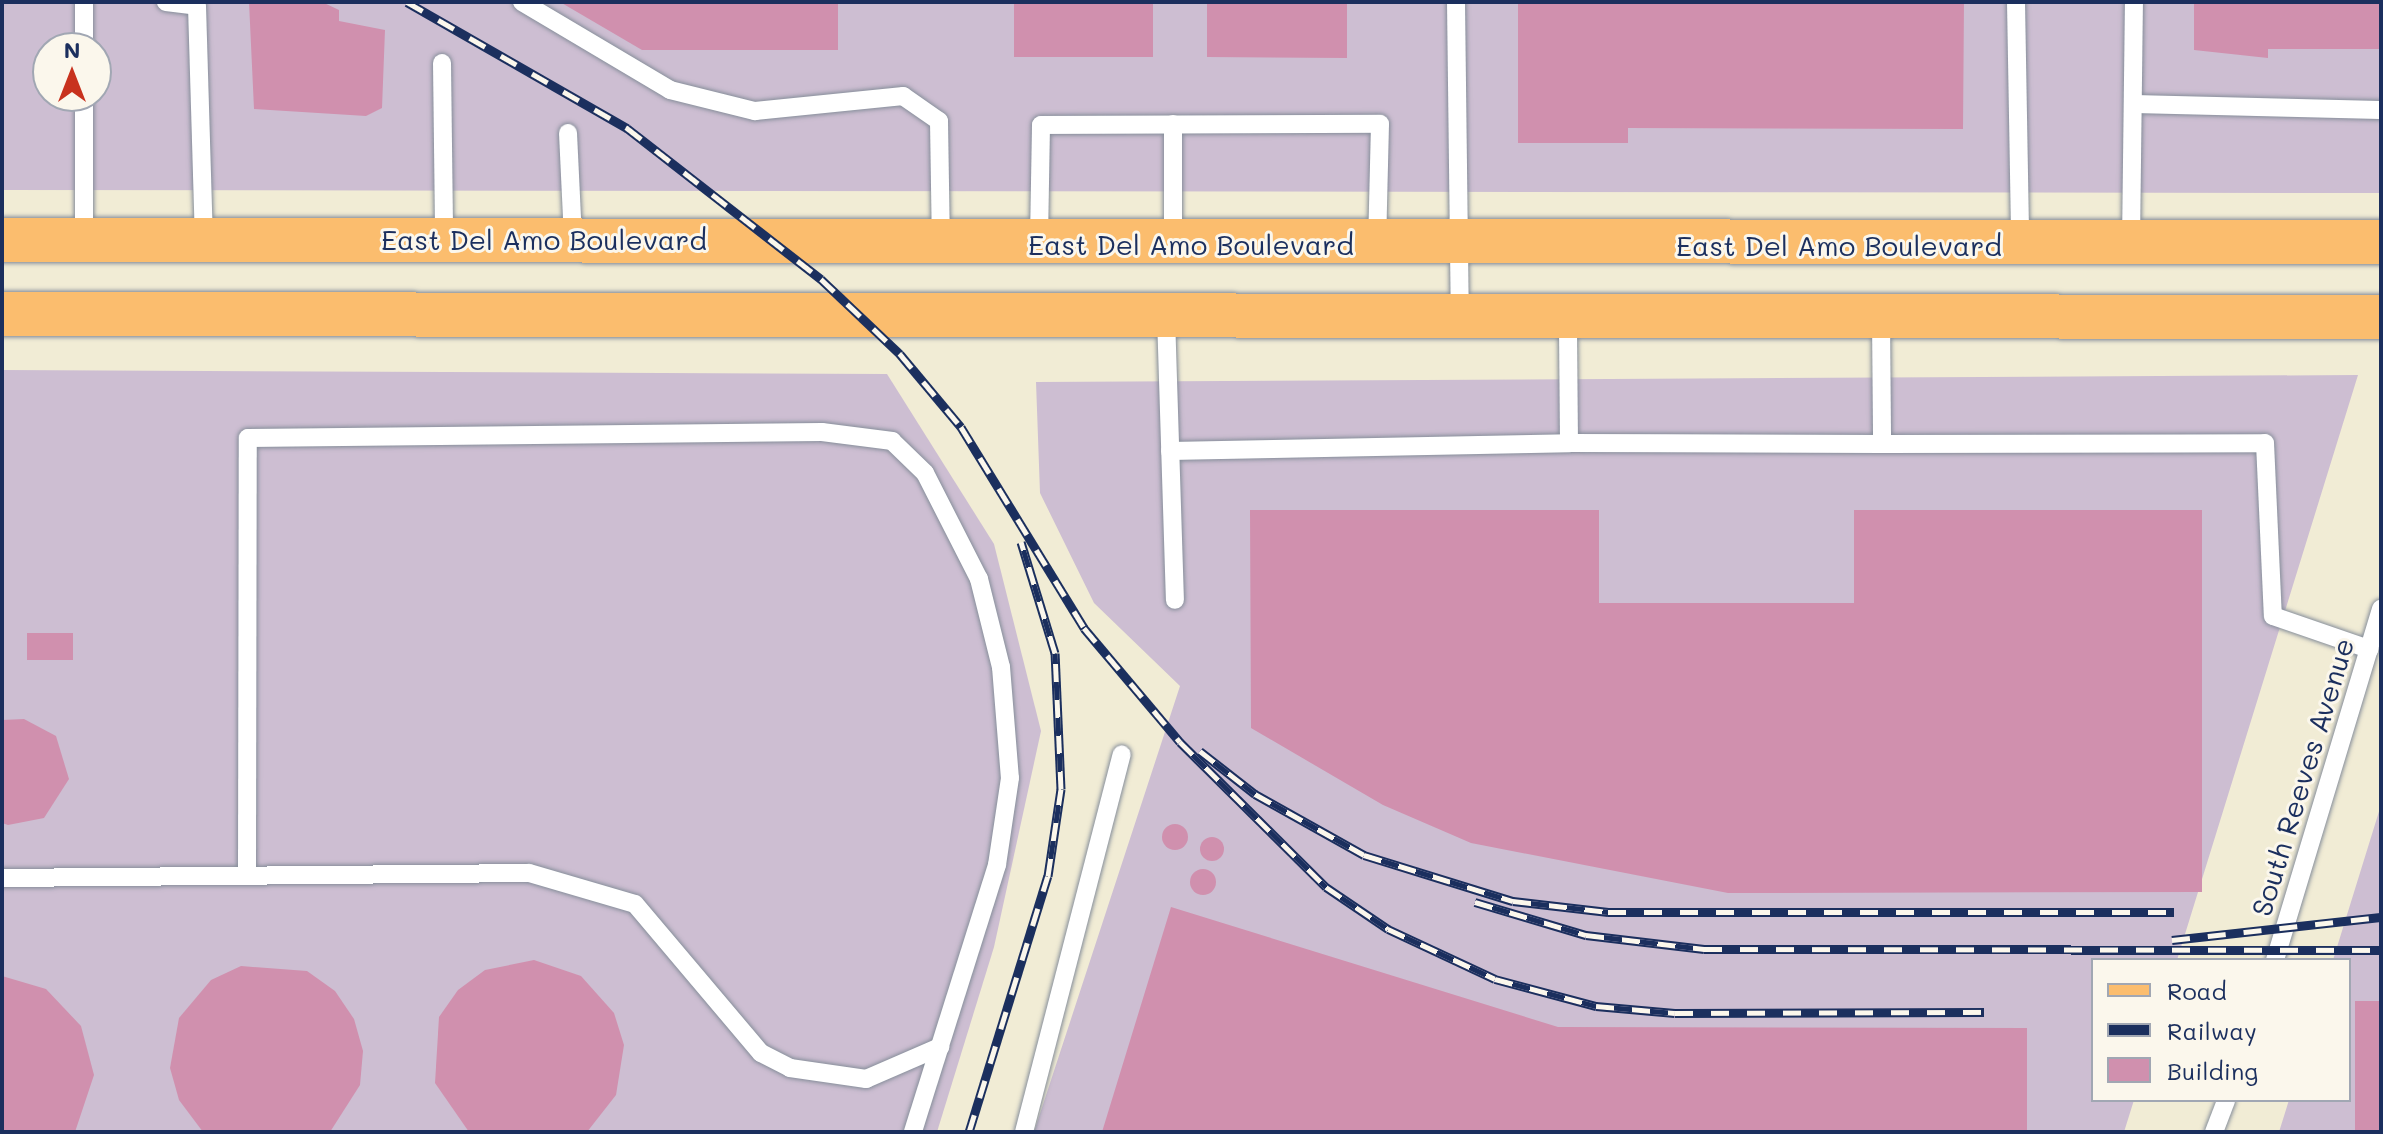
<!DOCTYPE html>
<style>
body{margin:0}
#map{position:relative;width:2383px;height:1134px;overflow:hidden;background:#f1ecd5;font-family:Mali,sans-serif}
div>[style]{position:absolute}
[style*='--x']{left:calc(var(--x)*1px);top:calc(var(--y)*1px);width:calc(var(--w)*1px);rotate:calc(var(--a)*1deg)}
.industrial>*{inset:0;background:#cdbed2}
.building>*{inset:0;background:#d090ae}
.round{border-radius:50%}
.roads{filter:drop-shadow(0 0 2px #868e9a) drop-shadow(0 0 2px #868e9a)}
.lane>*{height:18px;margin:-9px;padding:0 9px;transform-origin:9px;border-radius:9px;background:#fff}
.primary>*{height:44px;margin:-22px;padding:0 22px;transform-origin:22px;border-radius:22px;background:#fbbd6e}
.rail>*{height:9px;margin-top:-4.5px;transform-origin:0;background:repeating-linear-gradient(90deg,#fbf7ec 0 18px,#1b2f5e 0 36px);box-sizing:border-box;border-block:2px solid #1b2f5e}
span{translate:-50% -50%;white-space:nowrap;text-align:center;line-height:1.15;-webkit-text-stroke:6px #fbf7ec;paint-order:stroke}
.street-label{font-size:28px;color:#1b2f5e}
.frame{position:absolute;inset:0;border:4px solid #1b2f5e;pointer-events:none}
.legend{position:absolute;left:2091px;top:958px;width:260px;height:144px;box-sizing:border-box;background:#fbf7ec;border:2px solid #a1a7b3;margin:0;padding:10px 14px;list-style:none;font-size:24px;color:#1b2f5e}
.legend li{display:flex;align-items:center;gap:16px;height:40px}
.legend b{width:40px;border:2px solid #a1a7b3}
.north{position:absolute;left:32px;top:32px;width:80px;height:80px;box-sizing:border-box;background:#fbf7ec;border:2px solid #a1a7b3;border-radius:50%;rotate:0deg;font-size:22px;font-weight:700;line-height:32px;text-align:center;color:#1b2f5e}
.north::after{content:'';display:block;margin:auto;width:28px;height:36px;background:#c8321e;clip-path:polygon(50% 0,100% 100%,50% 72%,0 100%)}
</style>
<div id="map">
<div class="industrial">
<i style="clip-path:polygon(evenodd,2px 2px,2381px 2px,2381px 193px,2px 190px,2px 2px,48px 48px,96px 48px,96px 96px,48px 96px,48px 48px)"></i>
<i style="clip-path:polygon(2px 370px,887px 374px,994px 544px,1041px 731px,994px 947px,937px 1132px,2px 1132px)"></i>
<i style="clip-path:polygon(2358px 375px,2177px 960px,2093px 960px,2093px 1100px,2134px 1100px,2124px 1132px,1034px 1132px,1180px 686px,1094px 603px,1040px 493px,1036px 382px)"></i>
<i style="clip-path:polygon(2381px 805px,2381px 1132px,2279px 1132px,2289px 1100px,2349px 1100px,2349px 960px,2333px 960px)"></i>
</div>
<div class="building">
<i style="clip-path:polygon(249px 2px,322px 2px,339px 10px,339px 21px,385px 30px,382px 108px,366px 116px,254px 109px)"></i>
<i style="clip-path:polygon(560px 2px,838px 2px,838px 50px,642px 50px)"></i>
<i style="clip-path:polygon(1014px 2px,1153px 2px,1153px 57px,1014px 57px)"></i>
<i style="clip-path:polygon(1207px 2px,1347px 2px,1347px 58px,1207px 57px)"></i>
<i style="clip-path:polygon(1518px 2px,1964px 2px,1963px 129px,1628px 128px,1628px 143px,1518px 143px)"></i>
<i style="clip-path:polygon(2194px 2px,2381px 2px,2381px 49px,2268px 49px,2268px 58px,2194px 50px)"></i>
<i style="clip-path:polygon(1250px 510px,1599px 510px,1599px 603px,1854px 603px,1854px 510px,2202px 510px,2202px 892px,1728px 893px,1471px 843px,1383px 805px,1251px 728px)"></i>
<i style="clip-path:polygon(27px 633px,73px 633px,73px 660px,27px 660px)"></i>
<i style="clip-path:polygon(24px 719px,56px 736px,69px 779px,44px 818px,8px 825px,2px 823px,2px 720px)"></i>
<i class="round" style="left:1162px;top:824px;width:26px;height:26px"></i>
<i class="round" style="left:1200px;top:837px;width:24px;height:24px"></i>
<i class="round" style="left:1190px;top:869px;width:26px;height:26px"></i>
<i style="clip-path:polygon(1171px 907px,1558px 1027px,2027px 1028px,2027px 1132px,1102px 1132px)"></i>
<i style="clip-path:polygon(534px 960px,581px 976px,614px 1013px,624px 1045px,616px 1095px,587px 1132px,469px 1132px,435px 1083px,439px 1017px,458px 990px,485px 970px)"></i>
<i style="clip-path:polygon(241px 966px,307px 971px,335px 991px,354px 1019px,363px 1051px,360px 1085px,330px 1132px,203px 1132px,179px 1100px,170px 1068px,179px 1018px,211px 980px)"></i>
<i style="clip-path:polygon(2px 976px,46px 989px,81px 1026px,94px 1075px,75px 1132px,2px 1132px)"></i>
<i style="clip-path:polygon(2355px 1001px,2381px 1001px,2381px 1132px,2355px 1132px)"></i>
</div>
<div class="roads">
<div class="lane">
<i style="--x:84;--y:2;--w:46;--a:90"></i>
<i style="--x:166;--y:2;--w:31;--a:7"></i>
<i style="--x:197;--y:6;--w:235;--a:88.3"></i>
<i style="--x:522;--y:2;--w:172;--a:30.7"></i>
<i style="--x:670;--y:90;--w:88;--a:13.9"></i>
<i style="--x:755;--y:111;--w:149;--a:-5.8"></i>
<i style="--x:903;--y:96;--w:44;--a:34.8"></i>
<i style="--x:939;--y:121;--w:121;--a:89.1"></i>
<i style="--x:1456;--y:2;--w:313;--a:89.3"></i>
<i style="--x:2016;--y:2;--w:239;--a:89"></i>
<i style="--x:442;--y:63;--w:175;--a:89.3"></i>
<i style="--x:84;--y:96;--w:145;--a:90"></i>
<i style="--x:2133;--y:104;--w:248;--a:1.4"></i>
<i style="--x:1173;--y:124;--w:117;--a:90"></i>
<i style="--x:568;--y:133;--w:106;--a:87.3"></i>
<i style="--x:1039;--y:240;--w:115;--a:-89"></i>
<i style="--x:1041;--y:125;--w:339;--a:-0.2"></i>
<i style="--x:1380;--y:124;--w:119;--a:91.4"></i>
<i style="--x:2131;--y:243;--w:241;--a:-89.3"></i>
<i style="--x:1166;--y:316;--w:284;--a:88.2"></i>
<i style="--x:1881;--y:318;--w:126;--a:89.5"></i>
<i style="--x:1882;--y:444;--w:383;--a:-0.1"></i>
<i style="--x:2265;--y:443;--w:173;--a:87.4"></i>
<i style="--x:2273;--y:616;--w:102;--a:19"></i>
<i style="--x:1569;--y:443;--w:313;--a:0.2"></i>
<i style="--x:1170;--y:451;--w:399;--a:-1.1"></i>
<i style="--x:1569;--y:443;--w:125;--a:-90.5"></i>
<i style="--x:247;--y:871;--w:433;--a:-89.9"></i>
<i style="--x:248;--y:438;--w:574;--a:-0.6"></i>
<i style="--x:822;--y:432;--w:71;--a:7.3"></i>
<i style="--x:892;--y:441;--w:46;--a:44.1"></i>
<i style="--x:925;--y:473;--w:119;--a:63"></i>
<i style="--x:979;--y:579;--w:91;--a:76"></i>
<i style="--x:1001;--y:667;--w:111;--a:85.4"></i>
<i style="--x:1010;--y:778;--w:88;--a:98.5"></i>
<i style="--x:997;--y:865;--w:280;--a:107.5"></i>
<i style="--x:2;--y:878;--w:527;--a:-0.54"></i>
<i style="--x:529;--y:873;--w:110;--a:16.3"></i>
<i style="--x:635;--y:904;--w:195;--a:49.8"></i>
<i style="--x:761;--y:1053;--w:33;--a:27"></i>
<i style="--x:790;--y:1068;--w:77;--a:8.2"></i>
<i style="--x:866;--y:1079;--w:81;--a:-23.4"></i>
<i style="--x:2275;--y:960;--w:367;--a:-73.2"></i>
<i style="--x:1024;--y:1132;--w:390;--a:-75.5"></i>
<i style="--x:2214;--y:1132;--w:34;--a:-69"></i>
</div>
<div class="primary">
<i style="--x:2;--y:240;--w:2379;--a:0.05"></i>
<i style="--x:2;--y:314;--w:2379;--a:0.07"></i>
</div>
</div>
<div class="rail">
<i style="--x:407;--y:2;--w:254;--a:29.8"></i>
<i style="--x:627;--y:128;--w:246;--a:37.9"></i>
<i style="--x:821;--y:279;--w:109;--a:43.5"></i>
<i style="--x:900;--y:354;--w:95;--a:50.1"></i>
<i style="--x:961;--y:427;--w:236;--a:58.5"></i>
<i style="--x:1084;--y:628;--w:149;--a:49.9"></i>
<i style="--x:1180;--y:742;--w:206;--a:44.8"></i>
<i style="--x:1326;--y:887;--w:75;--a:34.1"></i>
<i style="--x:1388;--y:929;--w:118;--a:25"></i>
<i style="--x:1495;--y:979;--w:105;--a:15"></i>
<i style="--x:1596;--y:1006;--w:79;--a:5.1"></i>
<i style="--x:1675;--y:1013;--w:309;--a:-0.2"></i>
<i style="--x:1200;--y:751;--w:70;--a:38"></i>
<i style="--x:1255;--y:794;--w:125;--a:29.2"></i>
<i style="--x:1364;--y:855;--w:156;--a:17.2"></i>
<i style="--x:1513;--y:901;--w:96;--a:6.6"></i>
<i style="--x:1608;--y:912;--w:566;--a:0"></i>
<i style="--x:1475;--y:902;--w:116;--a:16.6"></i>
<i style="--x:1586;--y:935;--w:119;--a:6.8"></i>
<i style="--x:1704;--y:949;--w:677;--a:0.08"></i>
<i style="--x:2172;--y:940;--w:210;--a:-6.3"></i>
<i style="--x:969;--y:1132;--w:268;--a:-72.9"></i>
<i style="--x:1048;--y:876;--w:88;--a:-81.5"></i>
<i style="--x:1061;--y:789;--w:136;--a:-92.5"></i>
<i style="--x:1055;--y:653;--w:116;--a:-107"></i>
</div>
<div class="street-label">
<span style="left:544px;top:239px">East Del Amo Boulevard</span>
<span style="left:1191px;top:244px">East Del Amo Boulevard</span>
<span style="left:1839px;top:245px">East Del Amo Boulevard</span>
<span style="left:2302px;top:777px;rotate:-73deg">South Reeves Avenue</span>
</div>
<div class="frame"></div>
<ul class="legend">
<li><b style="height:10px;background:#fbbd6e"></b>Road</li>
<li><b style="height:10px;background:#1b2f5e"></b>Railway</li>
<li><b style="height:22px;background:#d090ae"></b>Building</li>
</ul>
<div class="north">N</div>
</div>
